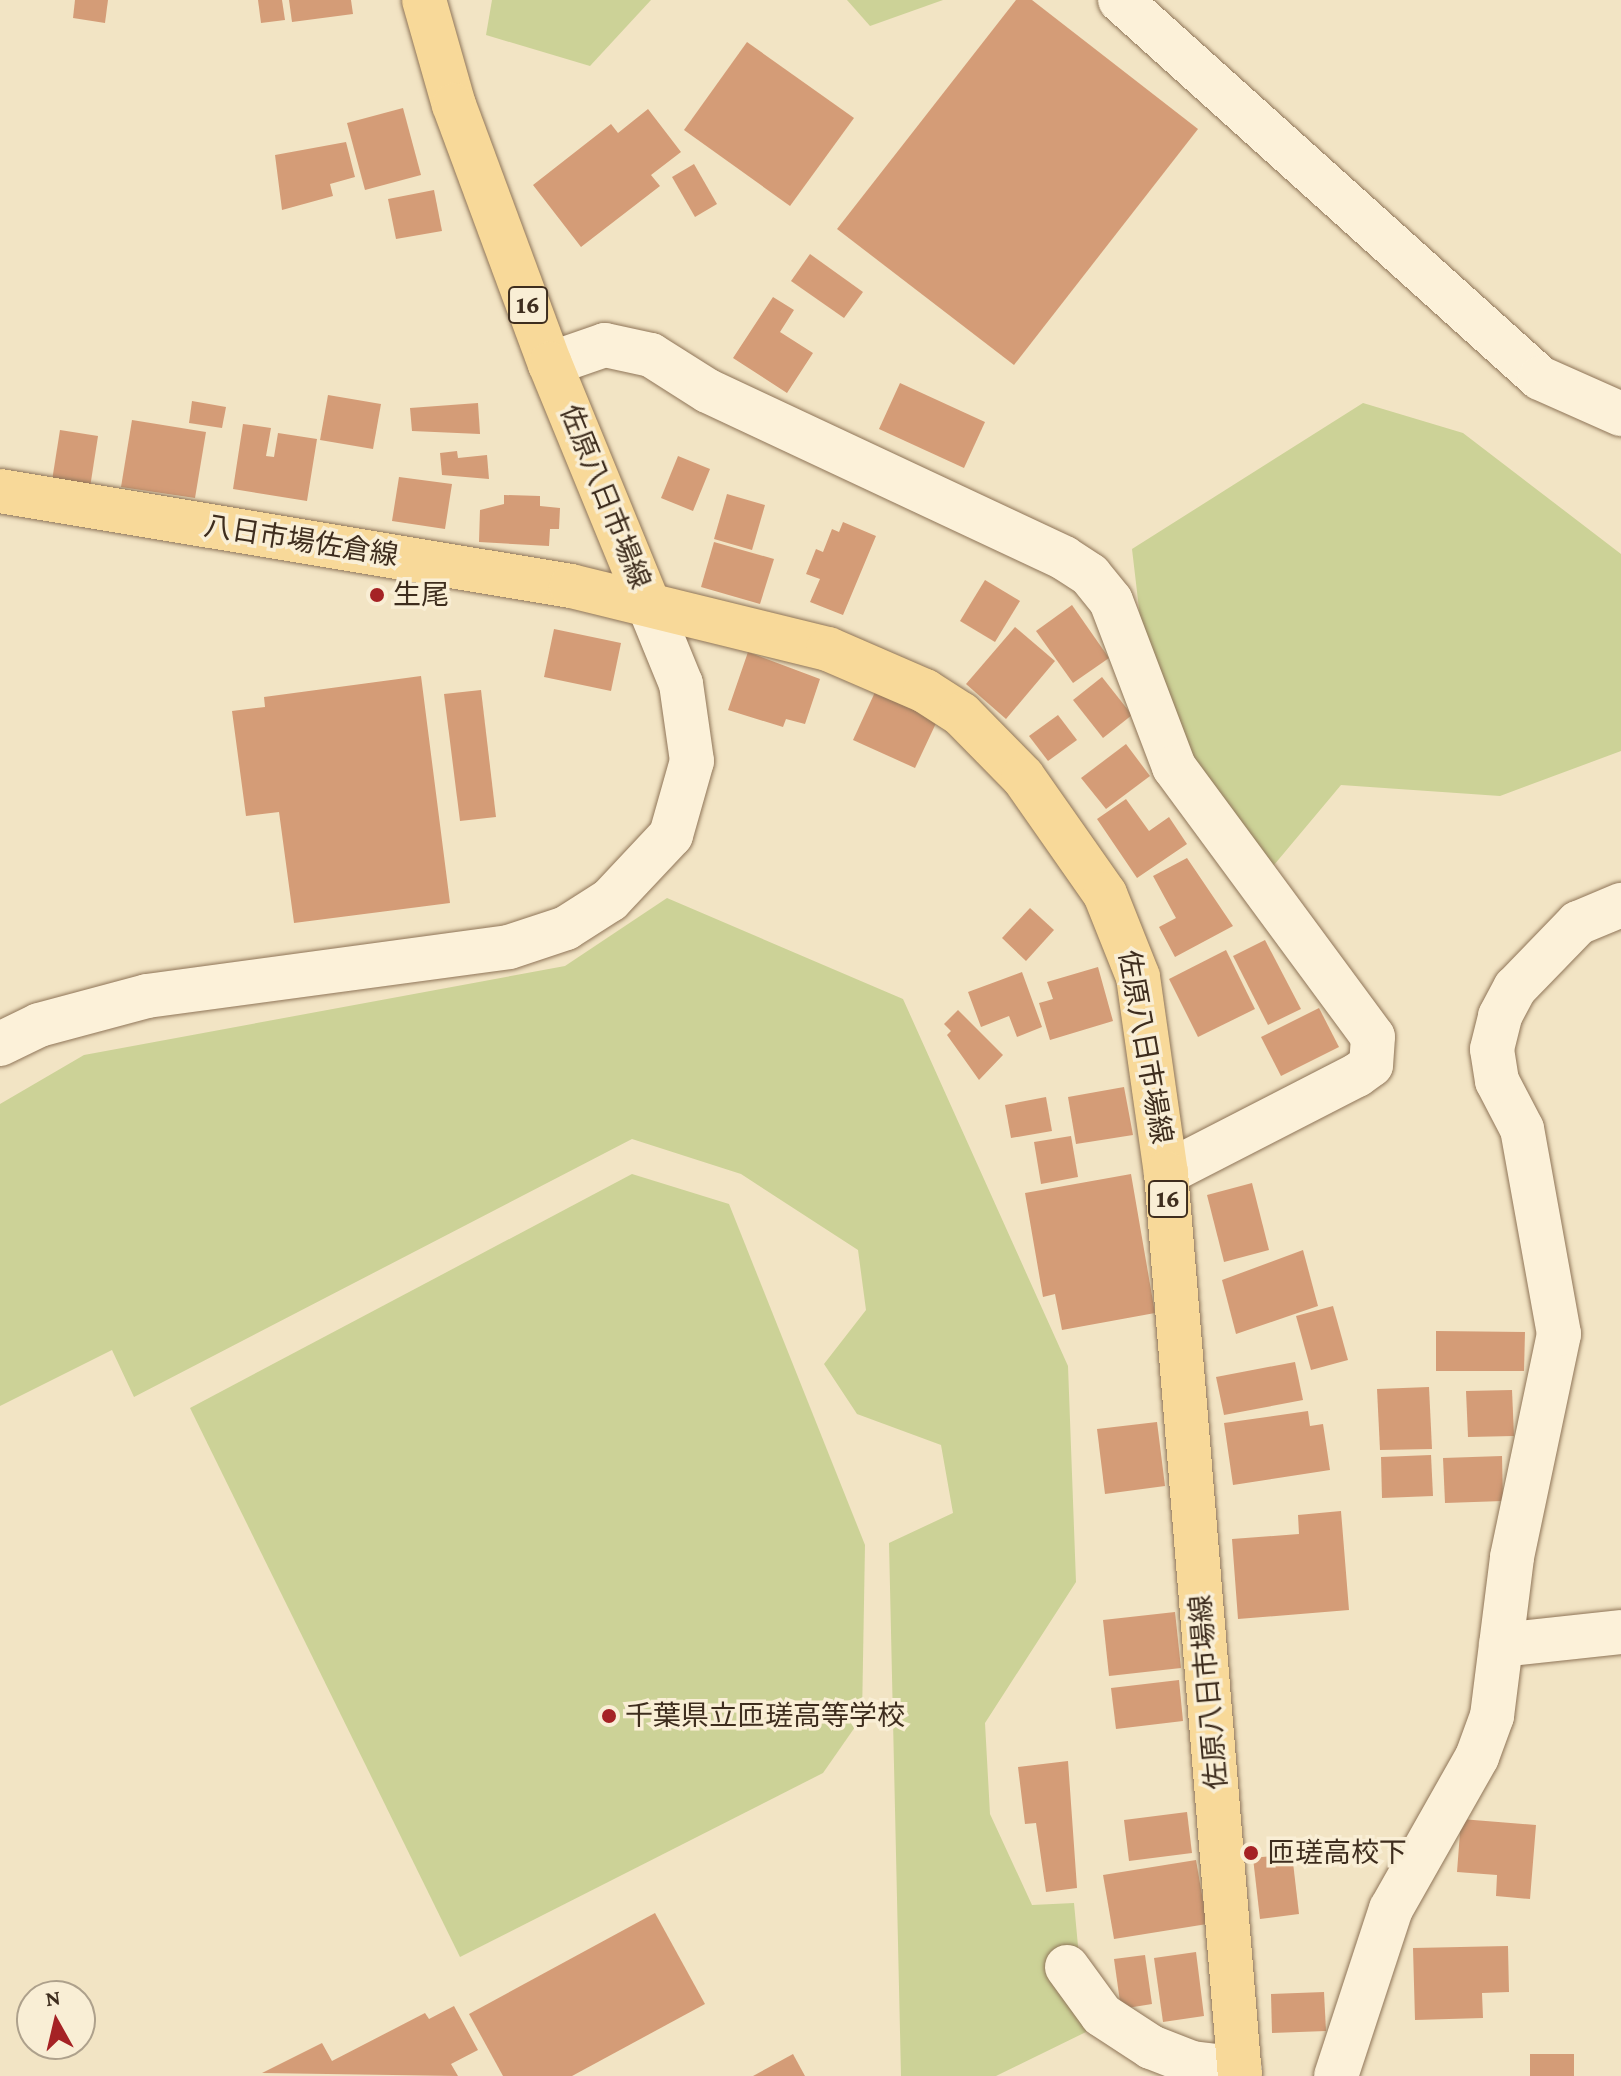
<!DOCTYPE html>
<meta charset="utf-8">
<style>
body{margin:0}
#map{position:relative;width:1621px;height:2076px;overflow:hidden;background:#f2e4c4;font-family:"Crimson Pro","Noto Sans JP",serif}
div>[style]{position:absolute}
[style*='--x']{left:calc(var(--x)*1px);top:calc(var(--y)*1px);width:calc(var(--w)*1px);rotate:calc(var(--a)*1deg)}
.green>*{inset:0;background:#ccd297}
.building>*{inset:0;background:#d49c77}
.roads{filter:drop-shadow(0 0 2px #8f7558) drop-shadow(0 0 2px #8f7558)}
.minor>*{height:44px;margin:-22px;padding:0 22px;transform-origin:22px;border-radius:22px;background:#fcf1d9}
.major>*{height:44px;margin:-22px;padding:0 22px;transform-origin:22px;border-radius:22px;background:#f8d999}
.dots>*{width:22px;height:22px;translate:-50% -50%;box-sizing:border-box;border:4px solid #f9eed5;border-radius:50%}
span{translate:-50% -50%;white-space:nowrap;text-align:center;line-height:1.15;-webkit-text-stroke:7px #f9eed5;paint-order:stroke}
.shield-label span{padding:2px 6px;background:#f9eed5;border:2px solid;border-radius:6px;-webkit-text-stroke-width:0}
.shield-label{font-size:26px;color:#3e2d1e;font-weight:700}
.street-label{font-size:28px;color:#3e2d1e}
.poi-label{font-size:28px;color:#3e2d1e}
.left{translate:0 -50%;text-align:left}
.north{position:absolute;left:16px;top:1980px;width:80px;height:80px;box-sizing:border-box;background:#f9eed5;border:2px solid #aea18c;border-radius:50%;rotate:352deg;font-size:22px;font-weight:700;line-height:32px;text-align:center;color:#3e2d1e}
.north::after{content:'';display:block;margin:auto;width:28px;height:36px;background:#a52225;clip-path:polygon(50% 0,100% 100%,50% 72%,0 100%)}
</style>
<div id="map">
<div class="green">
<i style="clip-path:polygon(492px 0,651px 0,590px 66px,486px 35px)"></i>
<i style="clip-path:polygon(847px 0,943px 0,870px 26px)"></i>
<i style="clip-path:polygon(1363px 403px,1463px 433px,1621px 554px,1621px 751px,1500px 796px,1341px 785px,1263px 878px,1149px 694px,1132px 549px)"></i>
<i style="clip-path:polygon(667px 898px,903px 999px,1068px 1366px,1076px 1582px,985px 1723px,990px 1814px,1032px 1905px,1074px 1903px,1086px 2032px,996px 2076px,901px 2076px,889px 1543px,953px 1513px,941px 1445px,857px 1414px,824px 1364px,866px 1310px,858px 1250px,741px 1174px,632px 1139px,134px 1397px,112px 1350px,0 1406px,0 1104px,84px 1055px,565px 966px)"></i>
<i style="clip-path:polygon(632px 1174px,729px 1204px,865px 1545px,862px 1717px,823px 1773px,460px 1957px,190px 1408px)"></i>
</div>
<div class="building">
<i style="clip-path:polygon(75px 0,108px 0,105px 23px,73px 18px)"></i>
<i style="clip-path:polygon(258px 0,282px 0,285px 20px,261px 23px)"></i>
<i style="clip-path:polygon(289px 0,351px 0,353px 14px,292px 22px)"></i>
<i style="clip-path:polygon(1016px 0,1032px 0,1198px 129px,1014px 365px,837px 229px)"></i>
<i style="clip-path:polygon(747px 42px,854px 118px,790px 206px,684px 130px)"></i>
<i style="clip-path:polygon(403px 108px,421px 175px,365px 190px,347px 123px)"></i>
<i style="clip-path:polygon(648px 109px,681px 152px,651px 175px,660px 186px,581px 247px,533px 185px,611px 124px,618px 133px)"></i>
<i style="clip-path:polygon(346px 142px,355px 177px,330px 184px,333px 196px,282px 210px,275px 155px)"></i>
<i style="clip-path:polygon(694px 164px,717px 204px,695px 217px,672px 177px)"></i>
<i style="clip-path:polygon(434px 190px,442px 231px,396px 239px,388px 199px)"></i>
<i style="clip-path:polygon(810px 254px,863px 292px,844px 318px,791px 281px)"></i>
<i style="clip-path:polygon(773px 297px,794px 310px,780px 332px,813px 353px,787px 393px,733px 358px)"></i>
<i style="clip-path:polygon(900px 383px,985px 422px,964px 468px,879px 429px)"></i>
<i style="clip-path:polygon(328px 395px,381px 404px,373px 449px,320px 440px)"></i>
<i style="clip-path:polygon(192px 401px,226px 407px,222px 428px,189px 423px)"></i>
<i style="clip-path:polygon(478px 403px,480px 434px,412px 431px,410px 408px)"></i>
<i style="clip-path:polygon(132px 420px,206px 432px,195px 498px,121px 487px)"></i>
<i style="clip-path:polygon(243px 424px,271px 428px,266px 456px,274px 457px,278px 433px,317px 439px,307px 501px,233px 489px)"></i>
<i style="clip-path:polygon(60px 430px,98px 436px,89px 494px,51px 487px)"></i>
<i style="clip-path:polygon(457px 451px,458px 458px,487px 455px,489px 479px,442px 475px,440px 453px)"></i>
<i style="clip-path:polygon(678px 456px,710px 469px,693px 511px,661px 498px)"></i>
<i style="clip-path:polygon(399px 477px,452px 484px,445px 529px,392px 521px)"></i>
<i style="clip-path:polygon(727px 494px,765px 505px,752px 550px,714px 539px)"></i>
<i style="clip-path:polygon(504px 495px,540px 496px,540px 506px,560px 508px,559px 529px,550px 529px,549px 546px,479px 542px,480px 510px,504px 504px)"></i>
<i style="clip-path:polygon(843px 522px,876px 536px,843px 615px,810px 602px,820px 579px,806px 574px,816px 549px,823px 552px,832px 529px,839px 532px)"></i>
<i style="clip-path:polygon(714px 542px,774px 559px,760px 604px,701px 587px)"></i>
<i style="clip-path:polygon(985px 580px,1020px 601px,995px 642px,960px 621px)"></i>
<i style="clip-path:polygon(1072px 605px,1109px 658px,1073px 683px,1036px 631px)"></i>
<i style="clip-path:polygon(1015px 627px,1055px 661px,1006px 719px,966px 684px)"></i>
<i style="clip-path:polygon(554px 629px,621px 643px,611px 691px,544px 677px)"></i>
<i style="clip-path:polygon(748px 652px,820px 679px,805px 724px,786px 719px,783px 727px,728px 710px)"></i>
<i style="clip-path:polygon(421px 676px,450px 903px,294px 923px,279px 812px,246px 816px,232px 711px,265px 707px,264px 697px)"></i>
<i style="clip-path:polygon(1102px 677px,1132px 715px,1103px 738px,1073px 700px)"></i>
<i style="clip-path:polygon(481px 690px,496px 817px,460px 821px,444px 694px)"></i>
<i style="clip-path:polygon(876px 690px,938px 719px,915px 768px,853px 740px)"></i>
<i style="clip-path:polygon(1058px 715px,1077px 740px,1048px 761px,1029px 736px)"></i>
<i style="clip-path:polygon(1126px 744px,1150px 776px,1106px 809px,1081px 778px)"></i>
<i style="clip-path:polygon(1126px 799px,1149px 831px,1169px 817px,1187px 844px,1137px 878px,1097px 819px)"></i>
<i style="clip-path:polygon(1187px 858px,1233px 926px,1175px 957px,1159px 927px,1176px 918px,1153px 876px)"></i>
<i style="clip-path:polygon(1030px 908px,1054px 930px,1026px 961px,1002px 938px)"></i>
<i style="clip-path:polygon(1265px 940px,1301px 1009px,1268px 1025px,1233px 956px)"></i>
<i style="clip-path:polygon(1226px 950px,1255px 1009px,1198px 1037px,1169px 979px)"></i>
<i style="clip-path:polygon(1098px 967px,1113px 1021px,1050px 1040px,1039px 1003px,1053px 999px,1047px 982px)"></i>
<i style="clip-path:polygon(1022px 972px,1042px 1027px,1017px 1037px,1009px 1016px,981px 1027px,968px 992px)"></i>
<i style="clip-path:polygon(1319px 1008px,1339px 1047px,1281px 1076px,1261px 1037px)"></i>
<i style="clip-path:polygon(958px 1010px,1003px 1055px,979px 1080px,947px 1035px,951px 1031px,944px 1024px)"></i>
<i style="clip-path:polygon(1124px 1087px,1133px 1135px,1076px 1144px,1068px 1097px)"></i>
<i style="clip-path:polygon(1046px 1097px,1052px 1131px,1011px 1138px,1005px 1105px)"></i>
<i style="clip-path:polygon(1071px 1136px,1078px 1177px,1041px 1184px,1034px 1142px)"></i>
<i style="clip-path:polygon(1131px 1174px,1155px 1313px,1062px 1330px,1055px 1294px,1043px 1297px,1025px 1193px)"></i>
<i style="clip-path:polygon(1252px 1183px,1269px 1250px,1224px 1262px,1207px 1195px)"></i>
<i style="clip-path:polygon(1303px 1250px,1318px 1306px,1236px 1334px,1222px 1280px)"></i>
<i style="clip-path:polygon(1333px 1306px,1348px 1360px,1311px 1370px,1296px 1316px)"></i>
<i style="clip-path:polygon(1436px 1331px,1525px 1332px,1524px 1371px,1436px 1371px)"></i>
<i style="clip-path:polygon(1295px 1362px,1303px 1400px,1224px 1415px,1216px 1377px)"></i>
<i style="clip-path:polygon(1429px 1387px,1432px 1449px,1380px 1450px,1377px 1389px)"></i>
<i style="clip-path:polygon(1512px 1390px,1514px 1436px,1468px 1437px,1466px 1391px)"></i>
<i style="clip-path:polygon(1308px 1411px,1310px 1426px,1323px 1424px,1330px 1470px,1233px 1485px,1224px 1423px)"></i>
<i style="clip-path:polygon(1157px 1422px,1165px 1486px,1105px 1494px,1097px 1429px)"></i>
<i style="clip-path:polygon(1431px 1455px,1433px 1496px,1382px 1498px,1381px 1457px)"></i>
<i style="clip-path:polygon(1502px 1456px,1503px 1501px,1445px 1503px,1443px 1458px)"></i>
<i style="clip-path:polygon(1341px 1511px,1349px 1610px,1238px 1619px,1232px 1539px,1299px 1534px,1298px 1515px)"></i>
<i style="clip-path:polygon(1175px 1612px,1181px 1668px,1109px 1676px,1103px 1620px)"></i>
<i style="clip-path:polygon(1179px 1680px,1183px 1721px,1116px 1729px,1111px 1688px)"></i>
<i style="clip-path:polygon(1068px 1761px,1077px 1888px,1046px 1892px,1036px 1823px,1025px 1824px,1018px 1767px)"></i>
<i style="clip-path:polygon(1187px 1812px,1192px 1853px,1129px 1861px,1124px 1820px)"></i>
<i style="clip-path:polygon(1461px 1819px,1536px 1825px,1530px 1899px,1496px 1896px,1497px 1875px,1457px 1872px)"></i>
<i style="clip-path:polygon(1292px 1854px,1299px 1914px,1260px 1919px,1253px 1858px)"></i>
<i style="clip-path:polygon(1196px 1860px,1207px 1924px,1114px 1939px,1103px 1875px)"></i>
<i style="clip-path:polygon(655px 1913px,705px 2004px,572px 2076px,503px 2076px,469px 2014px)"></i>
<i style="clip-path:polygon(1508px 1946px,1509px 1992px,1482px 1993px,1483px 2018px,1415px 2020px,1413px 1948px)"></i>
<i style="clip-path:polygon(1196px 1952px,1204px 2016px,1163px 2022px,1154px 1958px)"></i>
<i style="clip-path:polygon(1145px 1955px,1152px 2004px,1121px 2009px,1114px 1959px)"></i>
<i style="clip-path:polygon(1324px 1992px,1326px 2031px,1272px 2033px,1271px 1994px)"></i>
<i style="clip-path:polygon(454px 2006px,478px 2050px,451px 2064px,458px 2076px,262px 2073px,322px 2043px,332px 2061px,425px 2013px,429px 2019px)"></i>
<i style="clip-path:polygon(793px 2054px,805px 2076px,753px 2076px)"></i>
<i style="clip-path:polygon(1530px 2054px,1574px 2054px,1574px 2076px,1530px 2076px)"></i>
</div>
<div class="roads">
<div class="minor">
<i style="--x:1120;--y:0;--w:565;--a:41.99"></i>
<i style="--x:1540;--y:378;--w:89;--a:24"></i>
<i style="--x:550;--y:364;--w:58;--a:-19.1"></i>
<i style="--x:605;--y:345;--w:47;--a:12.3"></i>
<i style="--x:651;--y:355;--w:67;--a:32.3"></i>
<i style="--x:708;--y:391;--w:393;--a:25.1"></i>
<i style="--x:1064;--y:558;--w:31;--a:33"></i>
<i style="--x:1090;--y:575;--w:33;--a:51"></i>
<i style="--x:1111;--y:601;--w:178;--a:69.2"></i>
<i style="--x:1174;--y:767;--w:335;--a:53.6"></i>
<i style="--x:1373;--y:1037;--w:28;--a:94"></i>
<i style="--x:1371;--y:1065;--w:17;--a:144"></i>
<i style="--x:1357;--y:1075;--w:215;--a:152.8"></i>
<i style="--x:0;--y:1044;--w:43;--a:-26"></i>
<i style="--x:39;--y:1025;--w:112;--a:-15"></i>
<i style="--x:147;--y:996;--w:365;--a:-7.7"></i>
<i style="--x:509;--y:947;--w:60;--a:-18.4"></i>
<i style="--x:566;--y:928;--w:52;--a:-32.5"></i>
<i style="--x:610;--y:900;--w:89;--a:-46.8"></i>
<i style="--x:671;--y:835;--w:77;--a:-74.2"></i>
<i style="--x:692;--y:761;--w:78;--a:-98.1"></i>
<i style="--x:681;--y:684;--w:87;--a:-112.2"></i>
<i style="--x:1501;--y:1645;--w:121;--a:-6.2"></i>
<i style="--x:1067;--y:1967;--w:59;--a:53.9"></i>
<i style="--x:1102;--y:2015;--w:59;--a:33.1"></i>
<i style="--x:1151;--y:2047;--w:44;--a:21.3"></i>
<i style="--x:1192;--y:2063;--w:48;--a:7.1"></i>
<i style="--x:1336;--y:2076;--w:176;--a:-71.8"></i>
<i style="--x:1391;--y:1909;--w:175;--a:-60.5"></i>
<i style="--x:1477;--y:1757;--w:44;--a:-69.9"></i>
<i style="--x:1492;--y:1716;--w:160;--a:-82.8"></i>
<i style="--x:1512;--y:1557;--w:228;--a:-78.1"></i>
<i style="--x:1559;--y:1334;--w:208;--a:-100.2"></i>
<i style="--x:1522;--y:1129;--w:54;--a:-117.5"></i>
<i style="--x:1497;--y:1081;--w:32;--a:-99"></i>
<i style="--x:1492;--y:1049;--w:34;--a:-76"></i>
<i style="--x:1500;--y:1016;--w:32;--a:-62"></i>
<i style="--x:1515;--y:988;--w:91;--a:-45.9"></i>
<i style="--x:1578;--y:923;--w:47;--a:-22.7"></i>
</div>
<div class="major">
<i style="--x:424;--y:0;--w:109;--a:74.1"></i>
<i style="--x:454;--y:105;--w:276;--a:69.7"></i>
<i style="--x:550;--y:364;--w:258;--a:67.7"></i>
<i style="--x:0;--y:491;--w:579;--a:9.45"></i>
<i style="--x:571;--y:586;--w:265;--a:13.8"></i>
<i style="--x:828;--y:649;--w:106;--a:23.4"></i>
<i style="--x:925;--y:691;--w:43;--a:32.6"></i>
<i style="--x:961;--y:714;--w:88;--a:45.5"></i>
<i style="--x:1023;--y:777;--w:143;--a:55"></i>
<i style="--x:1105;--y:894;--w:89;--a:68.3"></i>
<i style="--x:1138;--y:977;--w:198;--a:81.9"></i>
<i style="--x:1166;--y:1173;--w:906;--a:85.32"></i>
</div>
</div>
<div class="dots">
<i style="left:377px;top:595px;background:#a52225"></i>
<i style="left:609px;top:1716px;background:#a52225"></i>
<i style="left:1251px;top:1853px;background:#a52225"></i>
</div>
<div class="shield-label">
<span style="left:528px;top:305px">16</span>
<span style="left:1168px;top:1199px">16</span>
</div>
<div class="street-label">
<span style="left:605px;top:497px;rotate:68deg">佐原八日市場線</span>
<span style="left:301px;top:541px;rotate:9deg">八日市場佐倉線</span>
<span style="left:1145px;top:1047px;rotate:80deg">佐原八日市場線</span>
<span style="left:1209px;top:1692px;rotate:-95deg">佐原八日市場線</span>
</div>
<div class="poi-label">
<span class="left" style="left:393px;top:595px">生尾</span>
<span class="left" style="left:625px;top:1716px">千葉県立匝瑳高等学校</span>
<span class="left" style="left:1267px;top:1853px">匝瑳高校下</span>
</div>
<div class="north">N</div>
</div>
